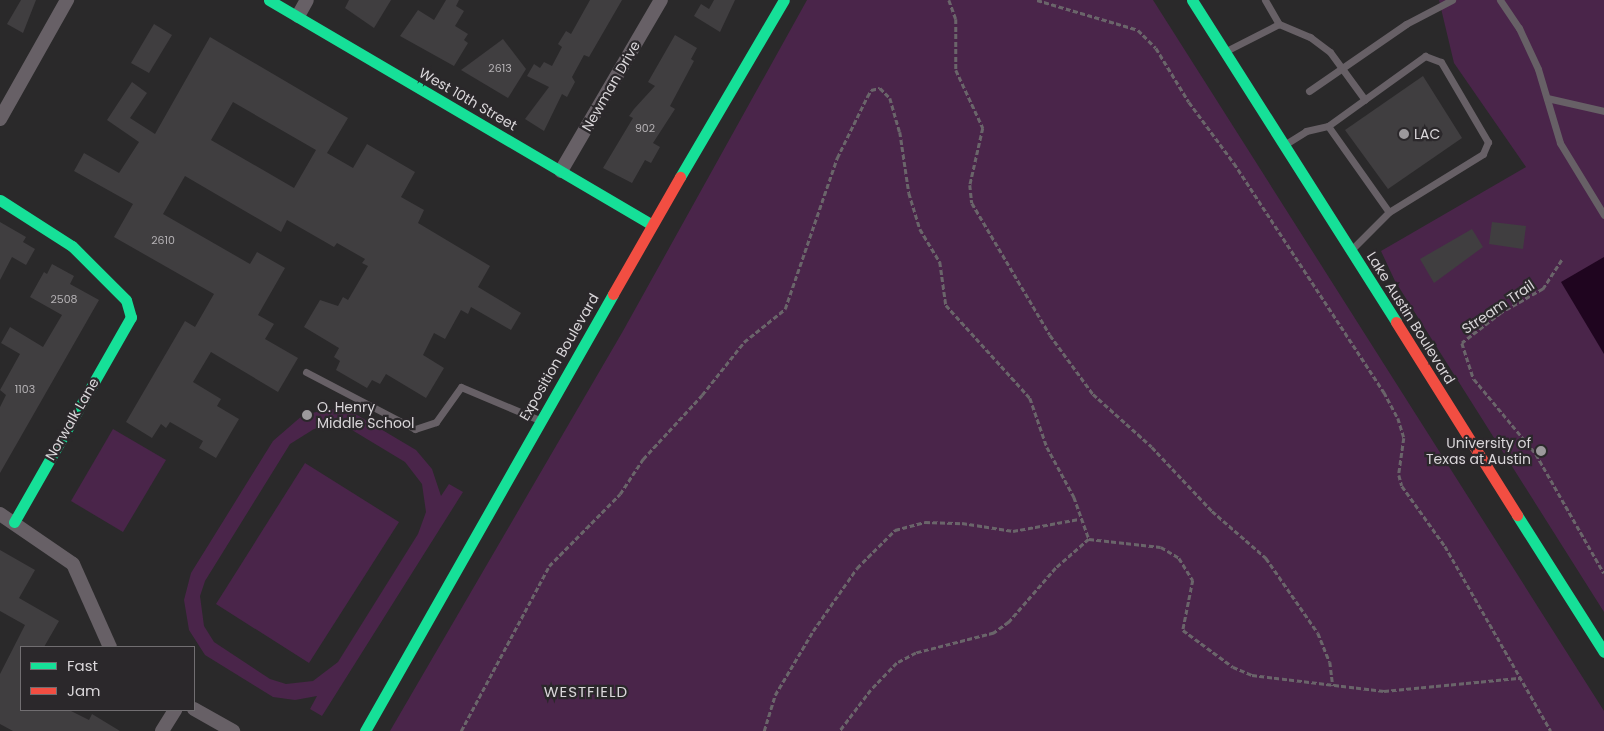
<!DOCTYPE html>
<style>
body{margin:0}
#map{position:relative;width:1604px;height:731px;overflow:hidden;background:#2a292a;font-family:Poppins,sans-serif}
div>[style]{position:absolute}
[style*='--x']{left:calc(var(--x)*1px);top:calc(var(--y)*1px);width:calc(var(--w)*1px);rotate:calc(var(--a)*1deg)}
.green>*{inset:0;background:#4a254a}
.water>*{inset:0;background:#1f051f}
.building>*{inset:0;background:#403e40}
.path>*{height:2.5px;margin-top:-1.25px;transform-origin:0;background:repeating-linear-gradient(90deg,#6a656a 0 5px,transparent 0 7.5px)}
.lane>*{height:7px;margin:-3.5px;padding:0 3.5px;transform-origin:3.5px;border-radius:3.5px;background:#676066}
.street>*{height:14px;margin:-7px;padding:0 7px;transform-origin:7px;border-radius:7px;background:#676066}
.fast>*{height:11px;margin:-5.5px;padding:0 5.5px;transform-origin:5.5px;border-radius:5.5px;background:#16e098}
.jam>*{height:11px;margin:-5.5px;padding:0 5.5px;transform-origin:5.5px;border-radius:5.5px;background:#f24e42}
.dots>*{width:14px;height:14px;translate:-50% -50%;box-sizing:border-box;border:2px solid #2b282b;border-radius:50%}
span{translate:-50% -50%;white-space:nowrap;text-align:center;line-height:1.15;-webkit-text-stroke:4.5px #2b282b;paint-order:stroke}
.number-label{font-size:11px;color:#b3b0b3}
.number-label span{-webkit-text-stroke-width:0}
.street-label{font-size:14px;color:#d9d6d9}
.poi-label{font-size:14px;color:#d9d6d9}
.left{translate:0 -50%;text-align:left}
.right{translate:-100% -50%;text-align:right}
.neighbourhood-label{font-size:15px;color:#d9d6d9;letter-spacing:1px}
.legend{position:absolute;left:20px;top:646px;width:175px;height:65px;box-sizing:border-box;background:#2b282b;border:1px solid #716e71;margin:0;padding:6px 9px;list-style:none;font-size:15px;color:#d9d6d9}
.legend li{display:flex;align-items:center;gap:10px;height:25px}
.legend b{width:25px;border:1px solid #716e71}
</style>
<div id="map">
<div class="green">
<i style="clip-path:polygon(807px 0,1153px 0,1604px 711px,1604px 731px,390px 731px,623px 331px)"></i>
<i style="clip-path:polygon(1439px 0,1604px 0,1604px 612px,1395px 281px,1381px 251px,1526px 167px,1454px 63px)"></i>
<i style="clip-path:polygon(evenodd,330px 409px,352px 412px,416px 450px,432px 469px,441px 496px,449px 484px,463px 492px,322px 716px,310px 709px,317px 696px,295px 700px,273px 697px,205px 655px,189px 630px,184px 600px,191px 573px,273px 441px,303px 415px,330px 409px,333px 425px,352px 430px,405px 462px,422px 484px,426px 512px,418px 534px,338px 662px,313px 681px,286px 684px,270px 679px,214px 642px,204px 626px,200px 596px,205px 581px,290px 444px,314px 429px,333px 425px)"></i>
<i style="clip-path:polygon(113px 429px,166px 460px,123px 532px,71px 501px)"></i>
<i style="clip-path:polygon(305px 463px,399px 522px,309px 663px,216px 604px)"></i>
</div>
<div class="water">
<i style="clip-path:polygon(1604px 257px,1604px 354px,1561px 282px)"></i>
</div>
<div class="building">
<i style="clip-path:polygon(21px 0,36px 0,23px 33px,7px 24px)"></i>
<i style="clip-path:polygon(349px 0,391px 0,374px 28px,345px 8px)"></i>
<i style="clip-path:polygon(446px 0,459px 0,456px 6px,464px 11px,455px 26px,468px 34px,464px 40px,468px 43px,454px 66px,400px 36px,418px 10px,434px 20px)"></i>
<i style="clip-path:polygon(590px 0,622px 0,589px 57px,584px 55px,572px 77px,575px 82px,567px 97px,562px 94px,544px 131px,525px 119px,549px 87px,527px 76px,534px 64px,540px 68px,544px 62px,552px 66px,562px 47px,558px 44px,566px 31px,571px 34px)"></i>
<i style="clip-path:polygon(714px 0,735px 0,720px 32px,694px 16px,701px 4px,709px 9px)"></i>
<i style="clip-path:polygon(154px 24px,172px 35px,149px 73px,131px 63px)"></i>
<i style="clip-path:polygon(675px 35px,697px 48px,691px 59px,694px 61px,670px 106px,675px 109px,653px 143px,660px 147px,651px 163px,645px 160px,632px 183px,603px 168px,633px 118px,629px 116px,634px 109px,655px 86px,648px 82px)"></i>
<i style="clip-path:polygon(evenodd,210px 37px,348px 118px,327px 153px,353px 168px,367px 144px,415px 172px,401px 197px,424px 210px,418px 223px,490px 266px,478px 287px,521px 313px,511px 330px,471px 307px,468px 314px,461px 310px,445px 339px,434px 333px,423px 355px,444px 368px,426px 398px,386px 374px,380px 384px,372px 380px,367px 388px,336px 370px,340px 361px,334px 357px,339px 348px,304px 327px,320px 300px,338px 306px,343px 297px,348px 300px,368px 266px,362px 263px,365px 259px,337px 243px,334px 247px,287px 220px,281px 232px,185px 176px,163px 214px,250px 264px,257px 252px,285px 268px,258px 315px,274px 324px,265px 339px,298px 358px,278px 392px,211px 352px,193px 382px,221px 399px,217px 406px,239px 419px,216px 458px,199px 448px,203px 441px,170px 422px,166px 428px,161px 424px,152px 438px,126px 422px,185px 321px,195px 327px,214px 294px,114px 237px,133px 204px,74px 171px,84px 153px,119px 173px,139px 142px,107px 120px,132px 82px,147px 93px,130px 118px,155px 134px,210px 37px,233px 102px,316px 150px,294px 188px,211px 140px,233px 102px)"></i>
<i style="clip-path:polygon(503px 39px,526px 69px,508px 98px,461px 70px)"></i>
<i style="clip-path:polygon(1423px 76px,1462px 138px,1388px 189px,1345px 130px)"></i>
<i style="clip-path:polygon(0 222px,26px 237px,23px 242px,35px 249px,26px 265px,12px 257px,0 280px)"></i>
<i style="clip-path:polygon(1492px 222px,1526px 226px,1523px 249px,1489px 244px)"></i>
<i style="clip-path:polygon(1472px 229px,1483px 247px,1434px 283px,1420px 259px)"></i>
<i style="clip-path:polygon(52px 264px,74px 276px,70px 284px,99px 300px,0 473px,0 407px,6px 395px,0 390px,20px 354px,1px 343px,10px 327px,43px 347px,62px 315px,30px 297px,44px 272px,47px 274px)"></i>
<i style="clip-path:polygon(0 550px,35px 570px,19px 598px,59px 621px,44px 647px,21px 647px,21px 710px,69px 710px,89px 720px,92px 714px,120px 731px,13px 731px,0 724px,0 674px,25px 625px,0 611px)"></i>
</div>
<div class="path">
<i style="--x:949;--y:0;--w:20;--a:70"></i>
<i style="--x:956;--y:19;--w:51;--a:90"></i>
<i style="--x:956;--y:70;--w:64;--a:65"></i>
<i style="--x:983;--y:128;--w:58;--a:102.8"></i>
<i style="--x:970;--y:185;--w:18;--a:84"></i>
<i style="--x:972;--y:203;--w:153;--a:59.4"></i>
<i style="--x:1050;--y:335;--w:73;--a:53.9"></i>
<i style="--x:1093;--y:394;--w:79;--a:41.9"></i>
<i style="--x:1152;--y:447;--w:88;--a:46.8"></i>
<i style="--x:1212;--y:511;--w:72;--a:41"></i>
<i style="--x:1266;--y:558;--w:91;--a:55.3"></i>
<i style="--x:1318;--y:633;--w:31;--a:68"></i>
<i style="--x:1330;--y:662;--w:24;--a:83"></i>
<i style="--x:1037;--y:0;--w:105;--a:16.5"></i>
<i style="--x:1138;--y:30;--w:25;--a:45"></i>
<i style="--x:1156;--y:48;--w:63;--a:58.6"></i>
<i style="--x:1189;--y:102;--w:76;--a:53.6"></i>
<i style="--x:1234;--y:163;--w:274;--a:56.8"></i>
<i style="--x:1384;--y:392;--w:30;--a:62"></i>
<i style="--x:1398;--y:418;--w:21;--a:73"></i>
<i style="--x:1404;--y:438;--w:37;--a:98"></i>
<i style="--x:1399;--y:475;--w:11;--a:75"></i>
<i style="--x:1402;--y:486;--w:74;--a:54.4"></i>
<i style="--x:1445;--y:546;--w:213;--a:60.2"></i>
<i style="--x:1562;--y:260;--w:35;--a:123"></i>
<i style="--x:1543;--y:289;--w:48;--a:150.3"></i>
<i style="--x:1501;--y:313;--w:49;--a:142.4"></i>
<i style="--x:1462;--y:343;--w:38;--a:72"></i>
<i style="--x:1474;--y:379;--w:97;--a:50.4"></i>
<i style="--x:1536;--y:454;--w:137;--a:60.3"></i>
<i style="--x:1089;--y:539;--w:72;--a:6.3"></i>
<i style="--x:1161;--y:547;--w:21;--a:31"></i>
<i style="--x:1179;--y:558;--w:26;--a:58"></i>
<i style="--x:1193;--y:580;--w:51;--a:101.3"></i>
<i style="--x:1183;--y:630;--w:62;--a:36.5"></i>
<i style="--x:1233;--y:667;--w:21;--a:23"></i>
<i style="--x:1252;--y:675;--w:133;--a:6.9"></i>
<i style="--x:1384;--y:691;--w:137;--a:-5.5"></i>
<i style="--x:461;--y:731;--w:187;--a:-61.9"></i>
<i style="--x:549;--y:566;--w:101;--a:-45.4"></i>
<i style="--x:620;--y:494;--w:42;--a:-56.7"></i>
<i style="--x:643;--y:459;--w:87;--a:-47.3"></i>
<i style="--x:702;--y:395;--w:68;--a:-51.6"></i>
<i style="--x:744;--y:342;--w:53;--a:-38.8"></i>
<i style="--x:785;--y:309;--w:160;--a:-71"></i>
<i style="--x:837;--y:158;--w:68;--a:-63.8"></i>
<i style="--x:867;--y:97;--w:8;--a:-60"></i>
<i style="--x:871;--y:90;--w:9;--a:-13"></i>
<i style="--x:880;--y:88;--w:14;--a:45"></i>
<i style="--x:890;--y:98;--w:35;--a:74"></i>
<i style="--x:900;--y:132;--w:62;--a:81.6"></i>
<i style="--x:909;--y:193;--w:38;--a:73"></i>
<i style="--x:920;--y:229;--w:39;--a:59"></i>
<i style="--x:940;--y:262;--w:43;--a:82.1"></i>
<i style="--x:946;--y:305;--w:125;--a:47.9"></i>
<i style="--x:1030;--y:398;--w:52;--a:70.9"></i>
<i style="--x:1047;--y:447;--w:57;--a:61.6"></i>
<i style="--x:1074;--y:497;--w:45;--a:70.3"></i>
<i style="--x:1089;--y:539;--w:44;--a:138.7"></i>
<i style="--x:1056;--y:568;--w:72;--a:131"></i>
<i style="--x:1009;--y:622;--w:19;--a:144"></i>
<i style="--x:994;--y:633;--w:81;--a:165.6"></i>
<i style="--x:916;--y:653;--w:21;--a:152"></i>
<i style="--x:897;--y:663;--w:37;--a:134"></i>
<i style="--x:871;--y:690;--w:51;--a:127.1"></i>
<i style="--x:764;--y:731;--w:38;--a:-73"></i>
<i style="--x:775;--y:695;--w:74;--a:-59.3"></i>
<i style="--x:813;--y:631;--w:77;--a:-55.1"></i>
<i style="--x:857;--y:568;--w:54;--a:-45"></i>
<i style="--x:895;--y:530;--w:31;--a:-15"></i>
<i style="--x:925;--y:522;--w:37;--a:2"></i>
<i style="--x:962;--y:523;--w:52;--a:8.9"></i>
<i style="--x:1013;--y:531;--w:67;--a:-10.3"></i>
</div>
<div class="lane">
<i style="--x:1265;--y:0;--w:28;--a:60"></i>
<i style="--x:1279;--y:24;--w:34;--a:23"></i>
<i style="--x:1310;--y:37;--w:25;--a:37"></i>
<i style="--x:1330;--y:52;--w:59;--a:53.9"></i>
<i style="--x:1500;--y:0;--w:34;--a:56"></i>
<i style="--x:1519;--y:28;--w:45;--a:65.1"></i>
<i style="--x:1538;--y:69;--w:77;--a:73.4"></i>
<i style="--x:1560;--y:143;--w:84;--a:58.6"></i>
<i style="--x:1226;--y:51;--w:59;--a:-27"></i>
<i style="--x:1309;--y:91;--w:118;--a:-34.6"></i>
<i style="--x:1406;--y:24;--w:52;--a:-27.6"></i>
<i style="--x:1547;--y:98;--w:58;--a:12.8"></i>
<i style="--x:1328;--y:126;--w:105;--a:54.7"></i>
<i style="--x:1284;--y:145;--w:26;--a:-32"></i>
<i style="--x:1306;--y:131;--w:23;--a:-13"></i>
<i style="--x:1328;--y:126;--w:120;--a:-35.8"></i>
<i style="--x:1425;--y:56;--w:17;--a:21"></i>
<i style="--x:1441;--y:62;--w:93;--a:59.6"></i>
<i style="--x:1488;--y:142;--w:13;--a:113"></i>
<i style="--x:1483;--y:154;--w:110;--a:148.3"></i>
<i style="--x:1389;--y:212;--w:54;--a:135"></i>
<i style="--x:306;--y:372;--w:123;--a:27.6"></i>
<i style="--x:415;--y:429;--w:22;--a:-18"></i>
<i style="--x:436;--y:422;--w:43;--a:-54.5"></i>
<i style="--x:461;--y:387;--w:85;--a:22.9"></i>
</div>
<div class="street">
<i style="--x:298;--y:16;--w:18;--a:-61"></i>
<i style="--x:0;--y:119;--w:137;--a:-60.6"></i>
<i style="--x:561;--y:171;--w:198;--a:-59.7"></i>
<i style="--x:0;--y:514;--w:88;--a:34.4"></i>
<i style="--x:73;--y:564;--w:91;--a:66"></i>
<i style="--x:194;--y:709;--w:45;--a:29.4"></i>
<i style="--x:162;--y:731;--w:25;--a:-58"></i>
</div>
<div class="fast">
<i style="--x:269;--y:0;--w:444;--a:30.4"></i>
<i style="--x:1192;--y:0;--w:381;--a:57.6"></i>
<i style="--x:680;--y:177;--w:205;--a:-59.6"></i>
<i style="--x:0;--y:200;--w:85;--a:32.6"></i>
<i style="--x:72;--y:246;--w:76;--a:45"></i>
<i style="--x:126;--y:300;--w:18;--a:74"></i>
<i style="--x:131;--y:317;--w:236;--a:119.7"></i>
<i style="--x:1517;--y:515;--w:162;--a:57.6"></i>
<i style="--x:365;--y:731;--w:502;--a:-60.42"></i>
</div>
<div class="jam">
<i style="--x:613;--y:294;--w:135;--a:-60.2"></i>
<i style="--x:1396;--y:322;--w:228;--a:57.9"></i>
</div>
<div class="dots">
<i style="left:1404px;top:134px;background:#9c999c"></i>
<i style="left:307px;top:415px;background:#9c999c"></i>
<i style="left:1541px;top:451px;background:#9c999c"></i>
</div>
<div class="number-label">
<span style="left:500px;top:68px">2613</span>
<span style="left:645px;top:128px">902</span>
<span style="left:163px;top:240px">2610</span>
<span style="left:64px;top:299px">2508</span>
<span style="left:25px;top:389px">1103</span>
</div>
<div class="street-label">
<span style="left:611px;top:86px;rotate:-60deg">Newman Drive</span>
<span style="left:468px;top:99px;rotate:30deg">West 10th Street</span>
<span style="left:1498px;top:307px;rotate:-34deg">Stream Trail</span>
<span style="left:1411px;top:318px;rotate:58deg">Lake Austin Boulevard</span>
<span style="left:559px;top:357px;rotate:-60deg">Exposition Boulevard</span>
<span style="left:72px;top:419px;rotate:-60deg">Norwalk Lane</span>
</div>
<div class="poi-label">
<span class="left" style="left:1414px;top:134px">LAC</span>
<span class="left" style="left:317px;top:415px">O. Henry<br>Middle School</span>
<span class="right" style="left:1531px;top:451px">University of<br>Texas at Austin</span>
</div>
<div class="neighbourhood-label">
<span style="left:586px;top:692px">WESTFIELD</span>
</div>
<ul class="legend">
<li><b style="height:6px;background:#16e098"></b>Fast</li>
<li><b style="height:6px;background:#f24e42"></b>Jam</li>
</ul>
</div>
